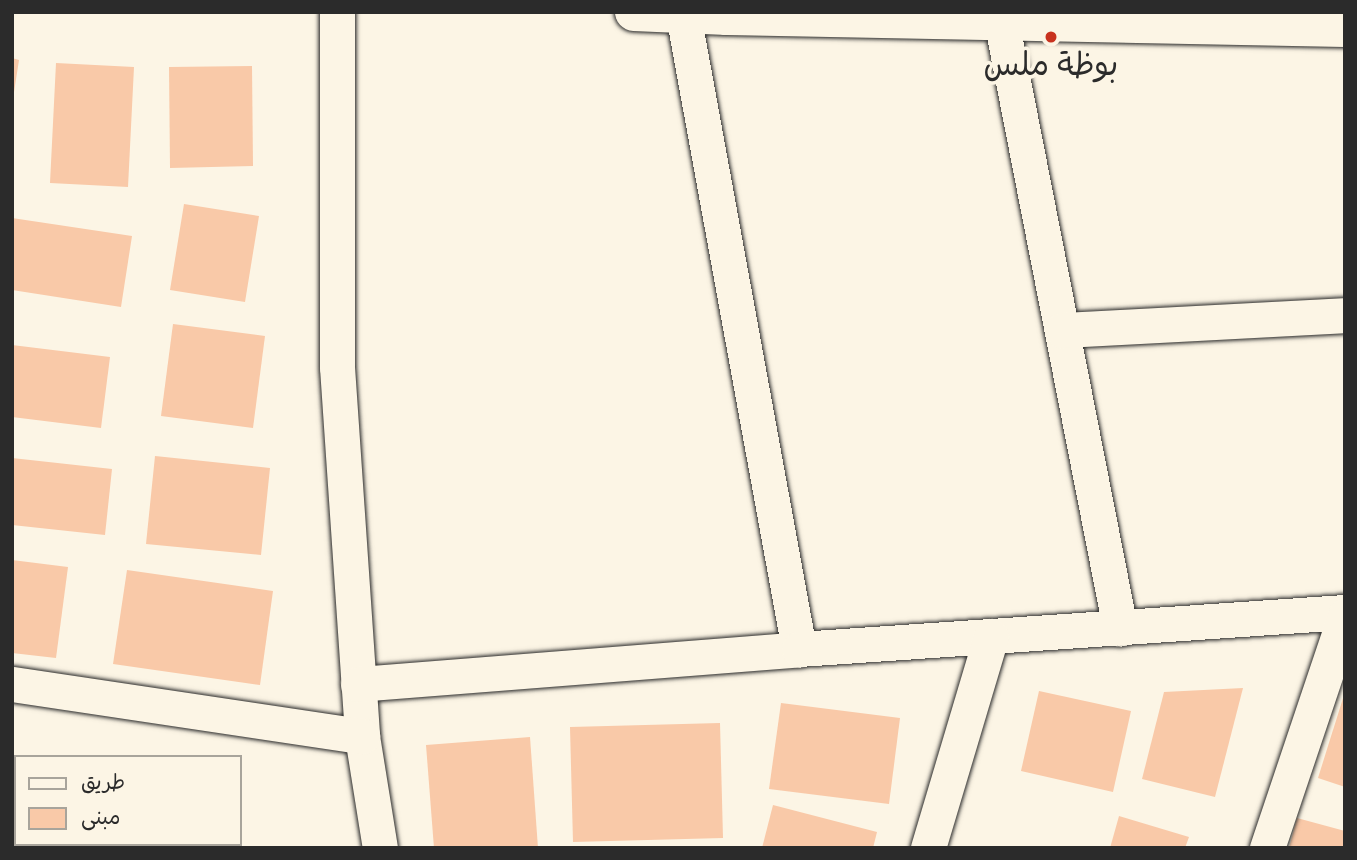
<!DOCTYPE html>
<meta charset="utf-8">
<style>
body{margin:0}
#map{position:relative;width:1357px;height:860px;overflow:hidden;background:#fcf5e5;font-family:"Indie Flower","Playpen Sans Arabic",sans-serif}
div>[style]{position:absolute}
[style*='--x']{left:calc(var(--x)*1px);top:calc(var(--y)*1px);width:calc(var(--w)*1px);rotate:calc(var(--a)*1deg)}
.building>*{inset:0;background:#f9c9a8}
.roads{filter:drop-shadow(0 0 2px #2b2b2b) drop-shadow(0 0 2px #2b2b2b)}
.street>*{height:35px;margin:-17.5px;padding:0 17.5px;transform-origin:17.5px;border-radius:17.5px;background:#fcf5e5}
.secondary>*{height:38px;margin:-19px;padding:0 19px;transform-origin:19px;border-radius:19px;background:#fcf5e5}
.dots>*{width:19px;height:19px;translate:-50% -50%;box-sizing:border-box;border:4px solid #fcf5e5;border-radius:50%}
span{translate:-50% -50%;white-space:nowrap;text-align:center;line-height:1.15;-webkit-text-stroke:7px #fcf5e5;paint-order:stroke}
.poi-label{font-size:32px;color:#2b2b2b}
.frame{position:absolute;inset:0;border:14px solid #2b2b2b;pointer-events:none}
.legend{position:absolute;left:14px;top:755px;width:228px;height:91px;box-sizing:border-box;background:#fcf5e5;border:2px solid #a8a49b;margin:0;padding:9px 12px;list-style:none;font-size:21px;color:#2b2b2b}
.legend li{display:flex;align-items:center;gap:14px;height:35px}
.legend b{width:35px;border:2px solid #a8a49b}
</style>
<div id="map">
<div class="building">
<i style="clip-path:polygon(12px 58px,19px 60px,14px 92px,12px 92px)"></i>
<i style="clip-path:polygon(56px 63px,134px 67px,128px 187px,50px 183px)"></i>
<i style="clip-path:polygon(252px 66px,253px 166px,170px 168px,169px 67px)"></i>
<i style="clip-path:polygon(184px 204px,259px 216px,245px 302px,170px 290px)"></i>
<i style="clip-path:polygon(12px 218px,132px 236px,121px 307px,12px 290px)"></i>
<i style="clip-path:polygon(173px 324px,265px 336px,253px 428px,161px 416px)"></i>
<i style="clip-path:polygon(12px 345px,110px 357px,101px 428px,12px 417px)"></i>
<i style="clip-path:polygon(155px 456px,270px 468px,261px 555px,146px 544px)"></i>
<i style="clip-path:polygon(12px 458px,112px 469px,105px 535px,12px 525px)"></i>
<i style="clip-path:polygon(12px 560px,68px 567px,56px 658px,12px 653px)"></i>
<i style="clip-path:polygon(127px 570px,273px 591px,260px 685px,113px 664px)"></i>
<i style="clip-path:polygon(1243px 688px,1215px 797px,1142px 779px,1164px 692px)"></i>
<i style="clip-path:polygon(1039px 691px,1131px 711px,1113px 792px,1021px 771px)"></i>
<i style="clip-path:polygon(1344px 695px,1345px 695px,1345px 787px,1318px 778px)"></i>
<i style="clip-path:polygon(781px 703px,900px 718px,889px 804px,769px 789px)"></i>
<i style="clip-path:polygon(720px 723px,723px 838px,573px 842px,570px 727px)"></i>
<i style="clip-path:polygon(530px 737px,538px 848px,434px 848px,426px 745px)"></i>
<i style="clip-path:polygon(12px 762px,16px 763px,16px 844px,39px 844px,39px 848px,12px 848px)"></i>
<i style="clip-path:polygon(773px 805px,877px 832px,873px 848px,762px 848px)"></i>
<i style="clip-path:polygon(1119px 816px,1189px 837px,1185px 848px,1110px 848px)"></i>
<i style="clip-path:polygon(1297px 818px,1345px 831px,1345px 848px,1289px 848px)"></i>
</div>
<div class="roads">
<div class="street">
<i style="--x:337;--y:12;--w:355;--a:90"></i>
<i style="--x:337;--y:367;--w:370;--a:86.1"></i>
<i style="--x:362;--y:736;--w:113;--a:80.9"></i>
<i style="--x:683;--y:14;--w:646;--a:79.65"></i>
<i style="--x:1001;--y:20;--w:620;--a:78.93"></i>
<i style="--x:1062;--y:330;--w:283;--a:-3"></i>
<i style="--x:12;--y:684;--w:354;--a:8.5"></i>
<i style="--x:358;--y:684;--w:442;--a:-4.5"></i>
<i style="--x:799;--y:649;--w:547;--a:-3.88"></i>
<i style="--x:928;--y:848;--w:221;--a:-73.4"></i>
<i style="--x:1267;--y:848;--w:245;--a:-71.4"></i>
</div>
<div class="secondary">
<i style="--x:634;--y:12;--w:93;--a:2.5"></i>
<i style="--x:727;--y:16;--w:10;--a:-24"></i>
<i style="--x:727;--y:16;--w:618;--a:1.11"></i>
</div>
</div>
<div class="dots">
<i style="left:1051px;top:37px;background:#c8321e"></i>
</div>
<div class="poi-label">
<span style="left:1051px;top:68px">بوظة ملس</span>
</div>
<div class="frame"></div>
<ul class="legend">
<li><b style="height:9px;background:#fcf5e5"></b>طريق</li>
<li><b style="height:19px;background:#f9c9a8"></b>مبنى</li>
</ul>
</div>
